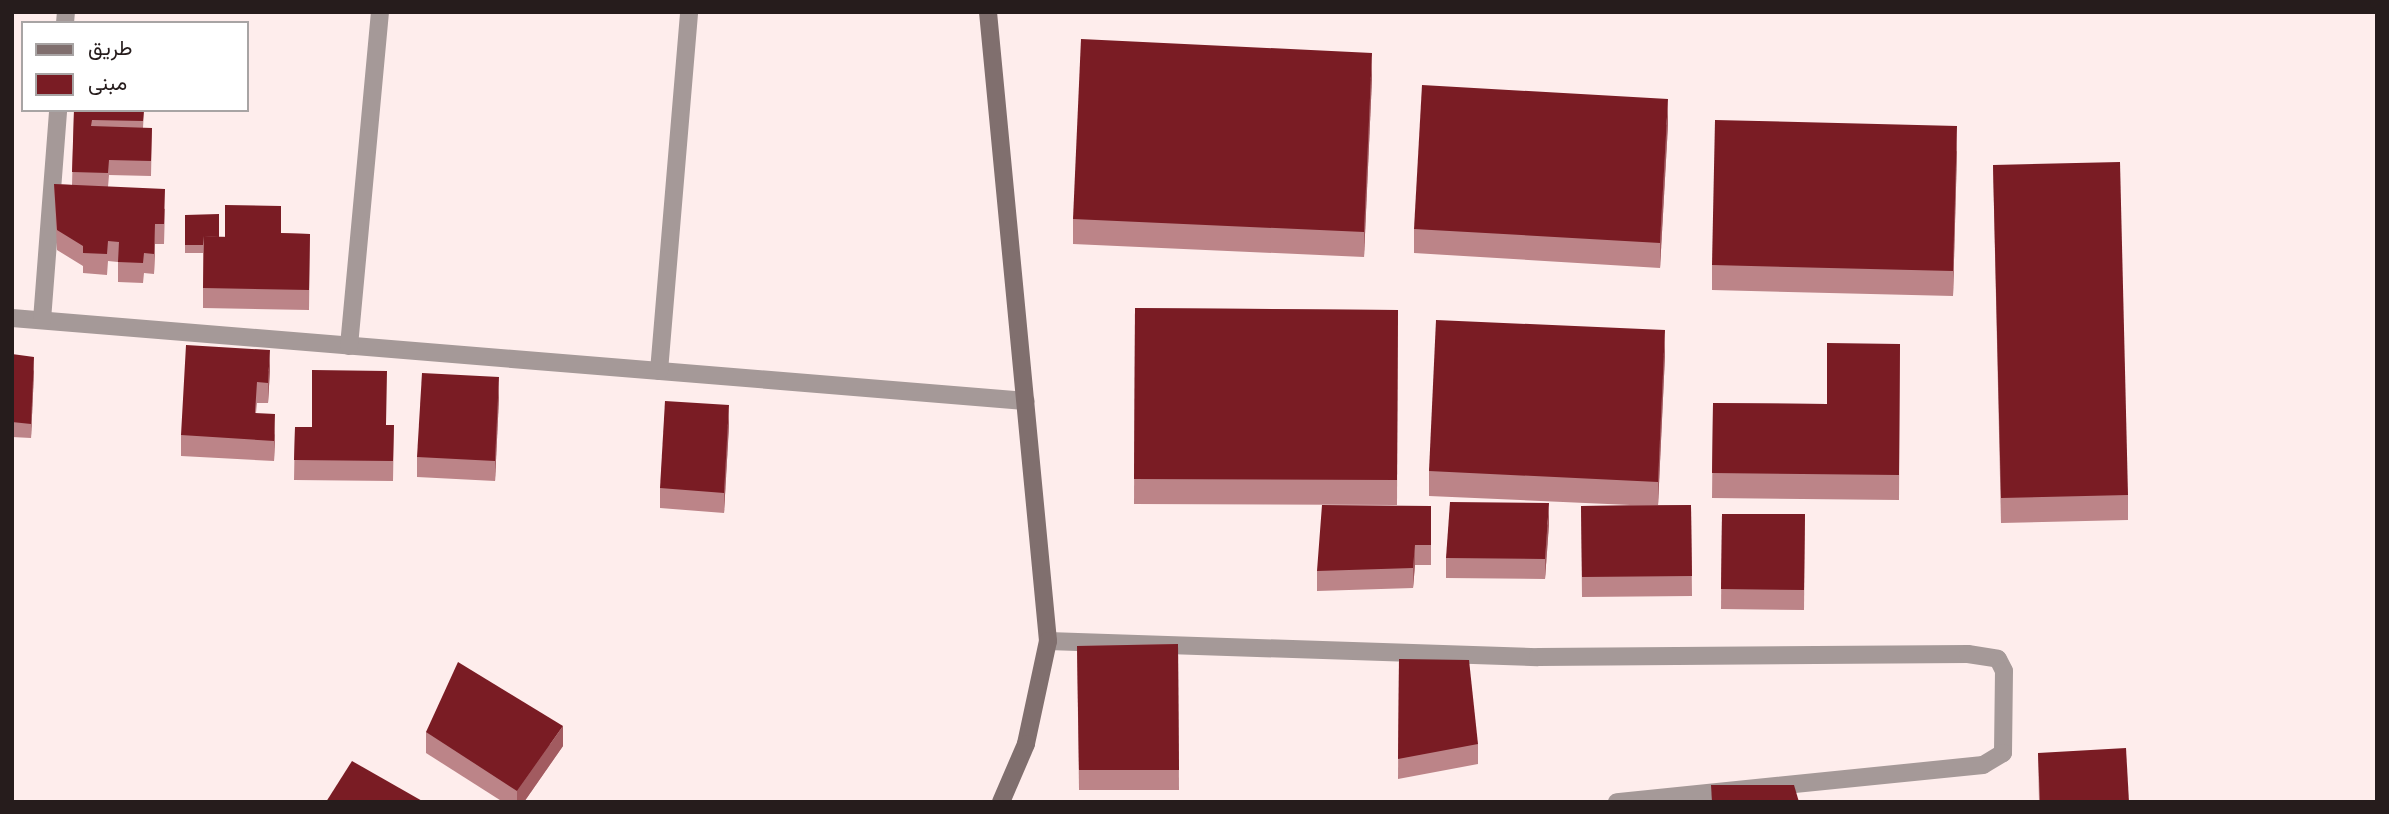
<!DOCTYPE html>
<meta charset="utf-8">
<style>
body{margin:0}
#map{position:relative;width:2389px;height:814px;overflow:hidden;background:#feedec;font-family:Figtree,Vazirmatn,sans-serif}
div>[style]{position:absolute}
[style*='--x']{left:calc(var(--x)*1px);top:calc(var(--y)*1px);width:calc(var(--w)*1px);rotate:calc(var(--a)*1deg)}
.street>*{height:18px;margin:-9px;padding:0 9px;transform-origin:9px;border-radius:9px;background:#a59998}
.secondary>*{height:18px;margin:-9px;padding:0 9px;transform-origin:9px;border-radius:9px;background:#806f6e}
.wall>*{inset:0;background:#bc8488}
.shaded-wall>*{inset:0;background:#a25b60}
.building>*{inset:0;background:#7a1c24}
span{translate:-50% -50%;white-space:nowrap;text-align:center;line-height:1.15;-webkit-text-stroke:7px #fff;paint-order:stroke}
.frame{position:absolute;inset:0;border:14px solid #261c1c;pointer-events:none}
.legend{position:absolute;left:21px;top:21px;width:228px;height:91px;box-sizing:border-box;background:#fff;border:2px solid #a8a4a4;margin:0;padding:9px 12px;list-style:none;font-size:21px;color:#261c1c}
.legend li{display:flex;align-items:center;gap:14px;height:35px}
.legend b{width:35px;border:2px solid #a8a4a4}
</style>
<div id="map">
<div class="street">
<i style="--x:65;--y:23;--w:11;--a:-85"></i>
<i style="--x:12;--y:318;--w:1017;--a:4.68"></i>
<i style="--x:42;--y:320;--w:211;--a:-85.6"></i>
<i style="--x:349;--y:346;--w:335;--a:-84.7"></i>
<i style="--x:659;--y:371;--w:360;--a:-85.2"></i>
<i style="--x:1048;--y:641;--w:490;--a:1.9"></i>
<i style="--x:1538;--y:657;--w:430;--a:-0.4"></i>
<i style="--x:1968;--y:654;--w:30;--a:9"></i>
<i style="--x:1998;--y:659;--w:13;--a:63"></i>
<i style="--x:2004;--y:671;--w:82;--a:90.7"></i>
<i style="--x:2003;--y:753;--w:23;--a:149"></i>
<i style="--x:1983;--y:765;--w:368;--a:174.2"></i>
</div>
<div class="secondary">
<i style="--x:988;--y:12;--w:632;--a:84.55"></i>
<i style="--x:1048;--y:641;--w:105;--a:102.1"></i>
<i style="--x:1026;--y:744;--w:63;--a:113.3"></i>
</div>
<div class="wall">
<i style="clip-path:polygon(1372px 78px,1364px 257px,1073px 244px,1073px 219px)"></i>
<i style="clip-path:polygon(74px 110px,144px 110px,143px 128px,152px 128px,151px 176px,109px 175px,108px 187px,165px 209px,164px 244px,155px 244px,154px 274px,144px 273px,143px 283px,118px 282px,118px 262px,108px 261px,107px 275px,83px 273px,83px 266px,57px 250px,54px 184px,72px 185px)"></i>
<i style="clip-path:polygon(1668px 124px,1660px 268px,1414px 253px,1414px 229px)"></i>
<i style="clip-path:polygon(1957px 151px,1953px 296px,1712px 290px,1712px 265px)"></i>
<i style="clip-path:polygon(1993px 165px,2128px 495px,2128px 520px,2001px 523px)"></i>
<i style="clip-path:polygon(185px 215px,219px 237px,281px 233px,310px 234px,309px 310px,203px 308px,203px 253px,185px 253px)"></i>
<i style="clip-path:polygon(1135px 308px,1398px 310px,1397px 505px,1134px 504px)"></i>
<i style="clip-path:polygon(1900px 344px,1899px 500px,1712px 498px,1713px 403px,1827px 404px)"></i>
<i style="clip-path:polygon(12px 354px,34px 371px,31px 438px,12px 437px)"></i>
<i style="clip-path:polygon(1665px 355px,1658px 505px,1691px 505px,1692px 596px,1582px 597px,1581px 506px,1630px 505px,1429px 496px,1429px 471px)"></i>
<i style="clip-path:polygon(270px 370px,268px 403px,257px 403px,256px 413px,275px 435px,274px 461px,181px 456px,181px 435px)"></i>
<i style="clip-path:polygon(499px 397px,495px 481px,417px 477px,417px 457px)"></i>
<i style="clip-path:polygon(394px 425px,393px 481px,294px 480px,295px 427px,312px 427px)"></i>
<i style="clip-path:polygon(729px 425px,724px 513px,660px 508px,660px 488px)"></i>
<i style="clip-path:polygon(1431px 506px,1431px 565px,1415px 565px,1413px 588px,1317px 591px,1317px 571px)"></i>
<i style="clip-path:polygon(1722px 514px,1805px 514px,1804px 610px,1721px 609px)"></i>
<i style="clip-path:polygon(1549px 524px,1545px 579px,1446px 578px,1446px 558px)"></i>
<i style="clip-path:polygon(1178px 644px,1179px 790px,1079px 790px,1077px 646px)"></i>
<i style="clip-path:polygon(1399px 659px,1478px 744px,1478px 764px,1398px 779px)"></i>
<i style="clip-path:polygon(426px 732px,563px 746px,524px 802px,503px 802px,426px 753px)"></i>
<i style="clip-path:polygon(2038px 753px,2129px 802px,2039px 802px)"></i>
</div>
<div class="shaded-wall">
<i style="clip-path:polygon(1372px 53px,1372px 78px,1364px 257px,1364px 232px)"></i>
<i style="clip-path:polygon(1668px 99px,1668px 124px,1660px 268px,1660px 243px)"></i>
<i style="clip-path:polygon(1957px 126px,1957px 151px,1953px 296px,1953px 271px)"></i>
<i style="clip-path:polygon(155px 224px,155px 244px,154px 274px,154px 254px)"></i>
<i style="clip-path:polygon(1665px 330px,1665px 355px,1658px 506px,1658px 482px)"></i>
<i style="clip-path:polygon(270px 350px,270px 370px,268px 403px,268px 383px)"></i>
<i style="clip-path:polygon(34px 357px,34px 371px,31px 438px,31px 424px)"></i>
<i style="clip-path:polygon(499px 377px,499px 397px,495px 481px,495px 461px)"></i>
<i style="clip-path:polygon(729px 405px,729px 425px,724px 513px,724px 493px)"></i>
<i style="clip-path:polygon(275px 414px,275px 435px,274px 461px,274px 441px)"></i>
<i style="clip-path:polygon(1549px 503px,1549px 524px,1545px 579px,1545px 559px)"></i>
<i style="clip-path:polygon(1415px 545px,1415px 565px,1413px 588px,1413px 568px)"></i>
<i style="clip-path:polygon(563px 726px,563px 746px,524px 802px,517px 802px,517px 791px)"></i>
</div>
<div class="building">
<i style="clip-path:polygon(1081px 39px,1372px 53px,1364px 232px,1073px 219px)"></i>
<i style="clip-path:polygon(1422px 85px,1668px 99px,1660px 243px,1414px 229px)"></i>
<i style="clip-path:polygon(74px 110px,144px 110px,143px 121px,92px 120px,91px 126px,152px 128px,151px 161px,109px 160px,108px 173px,72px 172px)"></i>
<i style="clip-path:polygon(1715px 120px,1957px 126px,1953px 271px,1712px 265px)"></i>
<i style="clip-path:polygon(2120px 162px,2128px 495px,2001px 498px,1993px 165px)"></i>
<i style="clip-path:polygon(54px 184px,165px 189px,164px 224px,155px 224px,154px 254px,144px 253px,143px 263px,118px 262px,119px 242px,108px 241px,107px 254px,83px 253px,83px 246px,57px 230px)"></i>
<i style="clip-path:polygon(225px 205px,281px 206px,281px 233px,310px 234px,309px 290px,203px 288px,204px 236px,225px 237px)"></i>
<i style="clip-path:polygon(219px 214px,219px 237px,204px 236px,203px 245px,185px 245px,185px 215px)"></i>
<i style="clip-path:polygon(1135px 308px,1398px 310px,1397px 480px,1134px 479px)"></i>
<i style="clip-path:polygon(1436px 320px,1665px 330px,1658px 482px,1429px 471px)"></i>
<i style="clip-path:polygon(1827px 343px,1900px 344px,1899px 475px,1712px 473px,1713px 403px,1827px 404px)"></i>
<i style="clip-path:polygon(186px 345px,270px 350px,268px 383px,257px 382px,255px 413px,275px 414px,274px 441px,181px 435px)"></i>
<i style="clip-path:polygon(12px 354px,34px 357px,31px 424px,12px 422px)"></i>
<i style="clip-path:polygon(312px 370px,387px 371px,386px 425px,394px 425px,393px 461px,294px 460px,295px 427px,312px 427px)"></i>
<i style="clip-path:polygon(422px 373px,499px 377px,495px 461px,417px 457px)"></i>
<i style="clip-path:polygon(665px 401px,729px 405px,724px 493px,660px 488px)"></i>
<i style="clip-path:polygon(1450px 502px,1549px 503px,1545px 559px,1446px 558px)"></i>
<i style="clip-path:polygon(1322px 505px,1431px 506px,1431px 545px,1415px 545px,1413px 568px,1317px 571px)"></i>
<i style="clip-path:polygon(1691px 505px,1692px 576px,1582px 577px,1581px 506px)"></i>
<i style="clip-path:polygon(1722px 514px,1805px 514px,1804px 590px,1721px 589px)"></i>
<i style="clip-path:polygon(1178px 644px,1179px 770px,1079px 770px,1077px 646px)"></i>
<i style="clip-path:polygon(1399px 659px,1469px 660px,1478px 744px,1398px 759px)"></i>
<i style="clip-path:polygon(458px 662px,563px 726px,517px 791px,426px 732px)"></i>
<i style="clip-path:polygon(2126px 748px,2129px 802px,2040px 802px,2038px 753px)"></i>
<i style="clip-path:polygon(352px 761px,424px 802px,326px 802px)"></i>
<i style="clip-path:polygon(1711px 785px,1794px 785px,1799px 802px,1712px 802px)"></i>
</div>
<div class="frame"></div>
<ul class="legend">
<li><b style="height:9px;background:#806f6e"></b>طريق</li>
<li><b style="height:19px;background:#7a1c24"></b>مبنى</li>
</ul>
</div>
